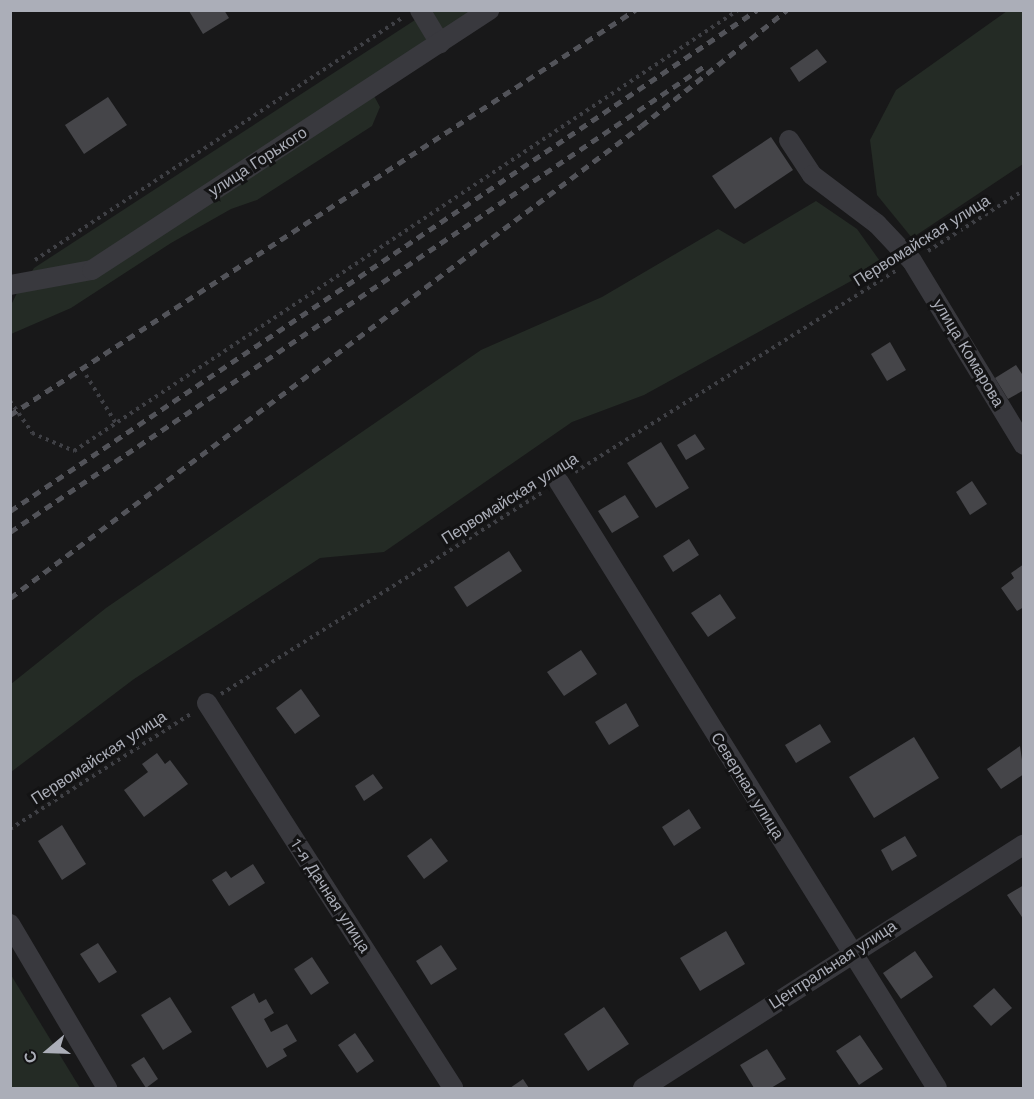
<!DOCTYPE html>
<meta charset="utf-8">
<style>
body{margin:0}
#map{position:relative;width:1034px;height:1099px;overflow:hidden;background:#181819;font-family:"Work Sans",sans-serif}
div>[style]{position:absolute}
[style*='--x']{left:calc(var(--x)*1px);top:calc(var(--y)*1px);width:calc(var(--w)*1px);rotate:calc(var(--a)*1deg)}
.green>*{inset:0;background:#242b25}
.building>*{inset:0;background:#454549}
.path>*{height:4px;margin-top:-2px;transform-origin:0;background:repeating-linear-gradient(90deg,#3f4045 0 3px,transparent 0 7.5px)}
.minor>*{height:20px;margin:-10px;padding:0 10px;transform-origin:10px;border-radius:10px;background:#39393e}
.rail>*{height:4.5px;margin-top:-2.25px;transform-origin:0;background:repeating-linear-gradient(90deg,#525359 0 8px,transparent 0 14px)}
span{translate:-50% -50%;white-space:nowrap;text-align:center;line-height:1.15;-webkit-text-stroke:6px #131314;paint-order:stroke}
.street-label{font-size:16px;color:#abaeb8}
.frame{position:absolute;inset:0;border:12px solid #abaeb8;pointer-events:none}
.north{position:absolute;left:18px;top:1021px;width:60px;height:60px;-webkit-text-stroke:4px #131314;paint-order:stroke;rotate:251deg;font-size:16px;font-weight:700;line-height:24px;text-align:center;color:#abaeb8}
.north::after{content:'';display:block;margin:auto;width:21px;height:27px;background:#abaeb8;clip-path:polygon(50% 0,100% 100%,50% 72%,0 100%)}
</style>
<div id="map">
<div class="green">
<i style="clip-path:polygon(430px 11px,475px 11px,444px 32px)"></i>
<i style="clip-path:polygon(1007px 11px,1023px 11px,1023px 164px,912px 238px,877px 195px,870px 140px,896px 90px)"></i>
<i style="clip-path:polygon(415px 20px,431px 40px,91px 263px,29px 276px,34px 268px)"></i>
<i style="clip-path:polygon(373px 94px,380px 107px,372px 126px,257px 200px,231px 209px,171px 243px,71px 308px,11px 334px,11px 305px,17px 293px,93px 277px)"></i>
<i style="clip-path:polygon(816px 201px,857px 229px,882px 264px,644px 395px,572px 422px,384px 552px,320px 558px,134px 679px,11px 772px,11px 684px,106px 608px,481px 350px,602px 297px,718px 229px,744px 244px)"></i>
<i style="clip-path:polygon(11px 975px,80px 1088px,11px 1088px)"></i>
</div>
<div class="building">
<i style="clip-path:polygon(224px 10px,229px 18px,203px 34px,189px 11px)"></i>
<i style="clip-path:polygon(817px 49px,827px 62px,799px 82px,790px 68px)"></i>
<i style="clip-path:polygon(108px 97px,127px 125px,84px 154px,65px 125px)"></i>
<i style="clip-path:polygon(771px 137px,793px 170px,735px 209px,712px 176px)"></i>
<i style="clip-path:polygon(890px 342px,906px 370px,887px 381px,871px 354px)"></i>
<i style="clip-path:polygon(1016px 365px,1024px 377px,1024px 390px,1008px 399px,995px 378px)"></i>
<i style="clip-path:polygon(695px 434px,705px 449px,686px 460px,677px 445px)"></i>
<i style="clip-path:polygon(661px 442px,689px 488px,656px 508px,627px 463px)"></i>
<i style="clip-path:polygon(972px 481px,987px 504px,970px 515px,956px 492px)"></i>
<i style="clip-path:polygon(625px 495px,639px 517px,612px 533px,598px 511px)"></i>
<i style="clip-path:polygon(689px 539px,699px 555px,673px 572px,663px 556px)"></i>
<i style="clip-path:polygon(509px 551px,522px 571px,467px 607px,454px 587px)"></i>
<i style="clip-path:polygon(1024px 564px,1024px 607px,1017px 611px,1001px 588px,1014px 578px,1011px 573px)"></i>
<i style="clip-path:polygon(720px 594px,736px 618px,708px 637px,691px 613px)"></i>
<i style="clip-path:polygon(581px 650px,597px 674px,564px 696px,547px 672px)"></i>
<i style="clip-path:polygon(301px 689px,320px 716px,295px 734px,276px 708px)"></i>
<i style="clip-path:polygon(626px 703px,639px 726px,609px 745px,595px 722px)"></i>
<i style="clip-path:polygon(820px 724px,831px 742px,796px 763px,785px 745px)"></i>
<i style="clip-path:polygon(914px 737px,939px 778px,874px 818px,849px 777px)"></i>
<i style="clip-path:polygon(1020px 746px,1024px 774px,1001px 789px,987px 769px)"></i>
<i style="clip-path:polygon(157px 753px,165px 764px,170px 760px,188px 784px,144px 817px,124px 790px,148px 772px,142px 764px)"></i>
<i style="clip-path:polygon(373px 774px,383px 788px,364px 801px,355px 786px)"></i>
<i style="clip-path:polygon(689px 809px,701px 828px,674px 846px,662px 827px)"></i>
<i style="clip-path:polygon(62px 825px,86px 864px,62px 880px,38px 841px)"></i>
<i style="clip-path:polygon(905px 836px,917px 856px,892px 871px,881px 850px)"></i>
<i style="clip-path:polygon(431px 838px,448px 861px,424px 879px,407px 856px)"></i>
<i style="clip-path:polygon(253px 864px,265px 883px,229px 906px,212px 880px,226px 871px,231px 878px)"></i>
<i style="clip-path:polygon(1024px 885px,1024px 920px,1007px 895px)"></i>
<i style="clip-path:polygon(726px 931px,745px 964px,700px 991px,680px 958px)"></i>
<i style="clip-path:polygon(98px 943px,117px 972px,99px 983px,80px 954px)"></i>
<i style="clip-path:polygon(441px 945px,457px 969px,431px 985px,416px 961px)"></i>
<i style="clip-path:polygon(915px 951px,933px 977px,901px 999px,883px 973px)"></i>
<i style="clip-path:polygon(312px 957px,329px 983px,311px 995px,294px 969px)"></i>
<i style="clip-path:polygon(994px 988px,1012px 1008px,991px 1026px,973px 1006px)"></i>
<i style="clip-path:polygon(254px 993px,259px 1003px,266px 999px,274px 1013px,264px 1019px,271px 1032px,287px 1024px,297px 1041px,283px 1049px,287px 1056px,267px 1068px,231px 1007px)"></i>
<i style="clip-path:polygon(170px 997px,192px 1032px,163px 1050px,141px 1015px)"></i>
<i style="clip-path:polygon(604px 1007px,629px 1044px,588px 1071px,564px 1034px)"></i>
<i style="clip-path:polygon(355px 1033px,374px 1061px,357px 1073px,338px 1045px)"></i>
<i style="clip-path:polygon(860px 1035px,883px 1069px,859px 1085px,836px 1051px)"></i>
<i style="clip-path:polygon(767px 1049px,786px 1079px,771px 1088px,754px 1088px,740px 1065px)"></i>
<i style="clip-path:polygon(144px 1057px,158px 1079px,146px 1088px,131px 1065px)"></i>
<i style="clip-path:polygon(523px 1079px,529px 1088px,510px 1088px)"></i>
</div>
<div class="path">
<i style="--x:928;--y:251;--w:114;--a:-32.4"></i>
<i style="--x:35;--y:260;--w:440;--a:-33.4"></i>
<i style="--x:86;--y:375;--w:59;--a:58.2"></i>
<i style="--x:10;--y:401;--w:39;--a:55"></i>
<i style="--x:32;--y:433;--w:46;--a:23.2"></i>
<i style="--x:74;--y:451;--w:797;--a:-33.59"></i>
<i style="--x:575;--y:472;--w:379;--a:-32.1"></i>
<i style="--x:221;--y:694;--w:380;--a:-32.1"></i>
<i style="--x:10;--y:829;--w:216;--a:-32.5"></i>
</div>
<div class="minor">
<i style="--x:420;--y:10;--w:39;--a:59"></i>
<i style="--x:789;--y:140;--w:42;--a:56.7"></i>
<i style="--x:812;--y:175;--w:81;--a:37"></i>
<i style="--x:877;--y:224;--w:51;--a:46.6"></i>
<i style="--x:912;--y:261;--w:215;--a:58.7"></i>
<i style="--x:10;--y:285;--w:83;--a:-10.4"></i>
<i style="--x:92;--y:270;--w:475;--a:-33.2"></i>
<i style="--x:559;--y:482;--w:714;--a:58.05"></i>
<i style="--x:207;--y:703;--w:457;--a:57.4"></i>
<i style="--x:10;--y:924;--w:191;--a:59.4"></i>
<i style="--x:643;--y:1088;--w:452;--a:-32.6"></i>
</div>
<div class="rail">
<i style="--x:10;--y:415;--w:745;--a:-32.94"></i>
<i style="--x:10;--y:511;--w:899;--a:-33.85"></i>
<i style="--x:10;--y:532;--w:835;--a:-33.86"></i>
<i style="--x:10;--y:598;--w:788;--a:-36.8"></i>
<i style="--x:641;--y:126;--w:186;--a:-38.5"></i>
</div>
<div class="street-label">
<span style="left:258px;top:162px;rotate:-33deg">улица Горького</span>
<span style="left:922px;top:241px;rotate:-32deg">Первомайская улица</span>
<span style="left:968px;top:353px;rotate:59deg">улица Комарова</span>
<span style="left:510px;top:499px;rotate:-32deg">Первомайская улица</span>
<span style="left:99px;top:758px;rotate:-33deg">Первомайская улица</span>
<span style="left:747px;top:786px;rotate:58deg">Северная улица</span>
<span style="left:330px;top:896px;rotate:57deg">1-я Дачная улица</span>
<span style="left:833px;top:965px;rotate:-33deg">Центральная улица</span>
</div>
<div class="frame"></div>
<div class="north">С</div>
</div>
